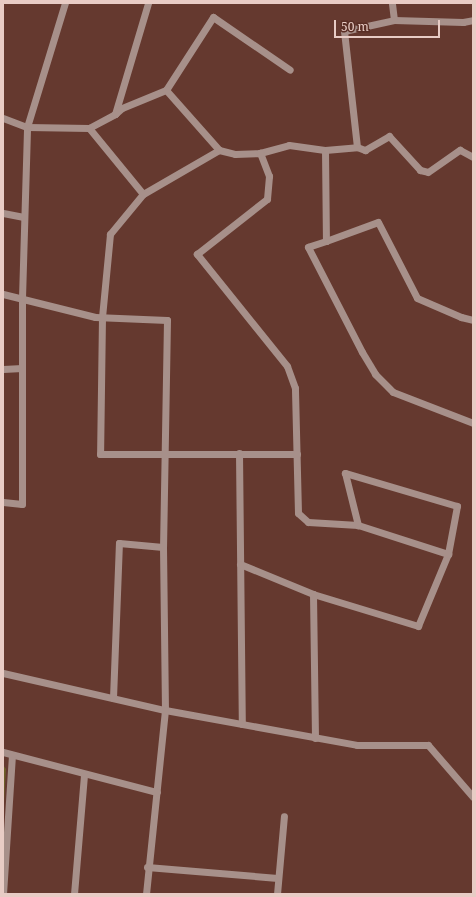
<!DOCTYPE html>
<style>
body{margin:0}
#map{position:relative;width:476px;height:897px;overflow:hidden;background:#65392f;font-family:"Noto Serif",serif}
div>[style]{position:absolute}
[style*='--x']{left:calc(var(--x)*1px);top:calc(var(--y)*1px);width:calc(var(--w)*1px);rotate:calc(var(--a)*1deg)}
.green>*{inset:0;background:#6d5e27}
.minor>*{height:7px;margin:-3.5px;padding:0 3.5px;transform-origin:3.5px;border-radius:3.5px;background:#a7908a}
span{translate:-50% -50%;white-space:nowrap;text-align:center;line-height:1.15;-webkit-text-stroke:3px #592e25;paint-order:stroke}
.frame{position:absolute;inset:0;border:4px solid #e8ccc5;pointer-events:none}
.scale{position:absolute;left:334px;top:20px;width:106px;height:18px;box-sizing:border-box;border:2px solid #e8ccc5;border-top:0;padding-left:5px;font-size:12px;line-height:14px;white-space:nowrap;color:#e8ccc5;-webkit-text-stroke:3px #592e25;paint-order:stroke}
</style>
<div id="map">
<div class="green">
<i style="clip-path:polygon(3px 765px,6px 769px,3px 818px)"></i>
</div>
<div class="minor">
<i style="--x:394;--y:20;--w:69;--a:1.7"></i>
<i style="--x:463;--y:22;--w:10;--a:-11"></i>
<i style="--x:166;--y:90;--w:87;--a:-57.2"></i>
<i style="--x:213;--y:17;--w:93;--a:34.5"></i>
<i style="--x:115;--y:114;--w:116;--a:-73.4"></i>
<i style="--x:3;--y:118;--w:26;--a:21"></i>
<i style="--x:27;--y:127;--w:62;--a:0.9"></i>
<i style="--x:89;--y:128;--w:30;--a:-28"></i>
<i style="--x:115;--y:114;--w:9;--a:-41"></i>
<i style="--x:122;--y:108;--w:48;--a:-22.2"></i>
<i style="--x:166;--y:90;--w:80;--a:48.5"></i>
<i style="--x:219;--y:150;--w:16;--a:14"></i>
<i style="--x:235;--y:154;--w:25;--a:-2"></i>
<i style="--x:260;--y:153;--w:30;--a:-15"></i>
<i style="--x:289;--y:145;--w:36;--a:8"></i>
<i style="--x:325;--y:150;--w:32;--a:-5"></i>
<i style="--x:357;--y:147;--w:117;--a:-96.4"></i>
<i style="--x:344;--y:31;--w:51;--a:-12.4"></i>
<i style="--x:394;--y:20;--w:17;--a:-97"></i>
<i style="--x:89;--y:128;--w:85;--a:50.7"></i>
<i style="--x:357;--y:147;--w:9;--a:21"></i>
<i style="--x:365;--y:150;--w:28;--a:-30"></i>
<i style="--x:389;--y:136;--w:46;--a:47.6"></i>
<i style="--x:420;--y:170;--w:8;--a:14"></i>
<i style="--x:428;--y:172;--w:39;--a:-35"></i>
<i style="--x:460;--y:150;--w:15;--a:28"></i>
<i style="--x:219;--y:150;--w:88;--a:149.9"></i>
<i style="--x:143;--y:194;--w:52;--a:129.5"></i>
<i style="--x:110;--y:234;--w:83;--a:95.5"></i>
<i style="--x:102;--y:317;--w:137;--a:90.8"></i>
<i style="--x:100;--y:454;--w:197;--a:0"></i>
<i style="--x:325;--y:150;--w:91;--a:89.4"></i>
<i style="--x:326;--y:241;--w:19;--a:162"></i>
<i style="--x:308;--y:247;--w:118;--a:62.8"></i>
<i style="--x:362;--y:352;--w:26;--a:59"></i>
<i style="--x:375;--y:374;--w:25;--a:45"></i>
<i style="--x:393;--y:392;--w:86;--a:21.2"></i>
<i style="--x:3;--y:213;--w:21;--a:11"></i>
<i style="--x:326;--y:241;--w:55;--a:-20.1"></i>
<i style="--x:378;--y:222;--w:85;--a:62.8"></i>
<i style="--x:417;--y:298;--w:48;--a:23.4"></i>
<i style="--x:461;--y:317;--w:12;--a:14"></i>
<i style="--x:3;--y:294;--w:95;--a:14"></i>
<i style="--x:95;--y:317;--w:72;--a:2.4"></i>
<i style="--x:167;--y:320;--w:227;--a:91"></i>
<i style="--x:163;--y:547;--w:163;--a:89.3"></i>
<i style="--x:165;--y:710;--w:185;--a:95.9"></i>
<i style="--x:3;--y:369;--w:19;--a:-3"></i>
<i style="--x:239;--y:453;--w:271;--a:89.4"></i>
<i style="--x:3;--y:502;--w:19;--a:6"></i>
<i style="--x:22;--y:504;--w:206;--a:-90"></i>
<i style="--x:22;--y:298;--w:171;--a:-88.3"></i>
<i style="--x:27;--y:127;--w:130;--a:-73"></i>
<i style="--x:358;--y:525;--w:95;--a:17.9"></i>
<i style="--x:240;--y:564;--w:79;--a:22.3"></i>
<i style="--x:313;--y:594;--w:110;--a:16.9"></i>
<i style="--x:418;--y:626;--w:78;--a:-67.4"></i>
<i style="--x:448;--y:554;--w:49;--a:-79.4"></i>
<i style="--x:457;--y:506;--w:117;--a:-163.6"></i>
<i style="--x:345;--y:473;--w:54;--a:76"></i>
<i style="--x:358;--y:525;--w:50;--a:-176.6"></i>
<i style="--x:308;--y:522;--w:13;--a:-138"></i>
<i style="--x:298;--y:513;--w:125;--a:-91.4"></i>
<i style="--x:295;--y:388;--w:23;--a:-110"></i>
<i style="--x:287;--y:366;--w:144;--a:-128.8"></i>
<i style="--x:197;--y:254;--w:89;--a:-38.2"></i>
<i style="--x:267;--y:199;--w:23;--a:-85"></i>
<i style="--x:269;--y:176;--w:25;--a:-111"></i>
<i style="--x:313;--y:594;--w:144;--a:89.2"></i>
<i style="--x:3;--y:673;--w:166;--a:12.9"></i>
<i style="--x:165;--y:710;--w:195;--a:10.3"></i>
<i style="--x:357;--y:745;--w:71;--a:0"></i>
<i style="--x:428;--y:745;--w:69;--a:49.1"></i>
<i style="--x:113;--y:698;--w:155;--a:-87.8"></i>
<i style="--x:119;--y:543;--w:44;--a:5.2"></i>
<i style="--x:3;--y:752;--w:159;--a:14.6"></i>
<i style="--x:147;--y:867;--w:131;--a:4.8"></i>
<i style="--x:3;--y:894;--w:139;--a:-86.3"></i>
<i style="--x:74;--y:894;--w:120;--a:-85.2"></i>
<i style="--x:277;--y:894;--w:78;--a:-84.9"></i>
</div>
<div class="frame"></div>
<div class="scale">50 m</div>
</div>
